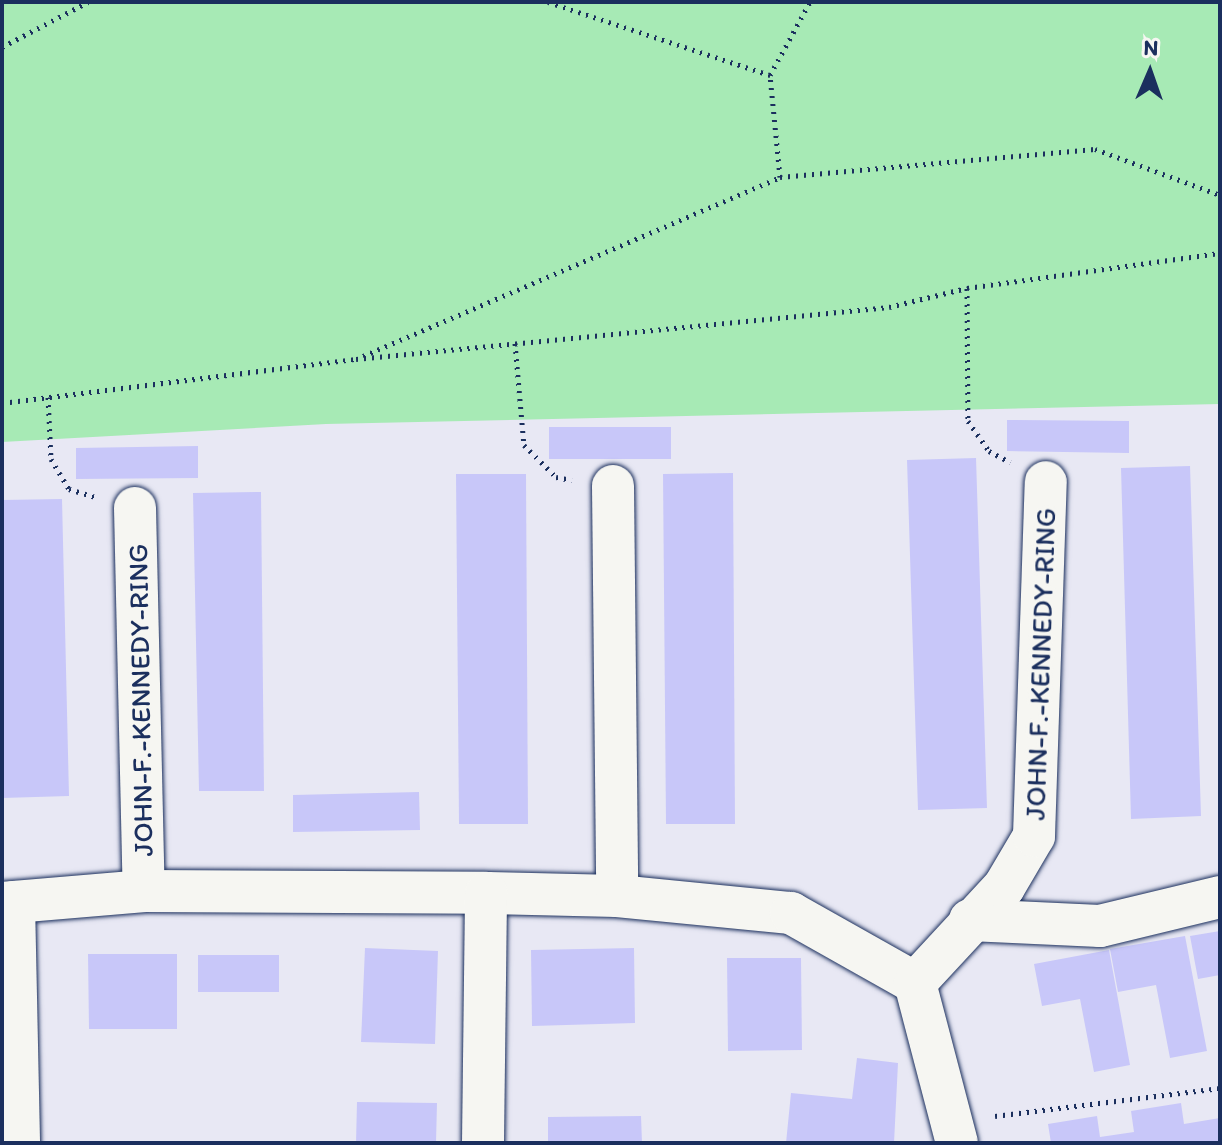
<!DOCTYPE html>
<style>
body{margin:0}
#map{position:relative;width:1222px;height:1145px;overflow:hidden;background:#e8e8f4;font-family:Itim,sans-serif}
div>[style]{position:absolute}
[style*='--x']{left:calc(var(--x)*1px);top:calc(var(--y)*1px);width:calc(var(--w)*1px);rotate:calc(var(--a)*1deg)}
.green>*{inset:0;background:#a7eab5}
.building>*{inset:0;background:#c8c7f9}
.path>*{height:5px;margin-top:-2.5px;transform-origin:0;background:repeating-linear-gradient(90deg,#1b2f5e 0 2px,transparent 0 8px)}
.roads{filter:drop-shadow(0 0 2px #1b2f5e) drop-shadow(0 0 2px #1b2f5e)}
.street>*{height:42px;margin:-21px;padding:0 21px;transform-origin:21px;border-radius:21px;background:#f6f6f2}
span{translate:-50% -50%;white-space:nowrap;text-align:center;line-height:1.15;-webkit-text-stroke:7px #f6f6f2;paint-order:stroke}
.street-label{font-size:28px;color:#1b2f5e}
.frame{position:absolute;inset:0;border:4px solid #1b2f5e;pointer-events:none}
.north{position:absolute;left:1110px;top:32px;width:80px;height:80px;-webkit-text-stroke:6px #f6f6f2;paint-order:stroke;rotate:2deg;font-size:22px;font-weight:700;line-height:32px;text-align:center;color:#1b2f5e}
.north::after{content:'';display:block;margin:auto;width:28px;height:36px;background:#1b2f5e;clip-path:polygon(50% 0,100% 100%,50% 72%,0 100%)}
</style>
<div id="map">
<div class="green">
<i style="clip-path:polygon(2px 2px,1220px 2px,1220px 404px,326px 424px,2px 442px)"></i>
</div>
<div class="building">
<i style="clip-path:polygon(1007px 420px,1129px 421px,1129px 453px,1007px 451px)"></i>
<i style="clip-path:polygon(549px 427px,671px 427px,671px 459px,549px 459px)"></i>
<i style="clip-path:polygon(198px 446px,198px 478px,76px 479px,76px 448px)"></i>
<i style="clip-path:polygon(976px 458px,987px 808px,918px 810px,907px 460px)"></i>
<i style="clip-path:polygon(1190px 466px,1201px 816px,1131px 819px,1121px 468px)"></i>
<i style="clip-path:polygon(733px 473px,735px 824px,666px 824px,663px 474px)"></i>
<i style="clip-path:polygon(456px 474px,526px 474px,528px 824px,459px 824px)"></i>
<i style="clip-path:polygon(261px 492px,264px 791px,199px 791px,193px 493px)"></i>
<i style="clip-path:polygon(62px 499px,69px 796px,2px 798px,2px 500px)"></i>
<i style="clip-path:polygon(419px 792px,420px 830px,293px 832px,293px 795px)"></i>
<i style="clip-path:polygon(1220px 931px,1220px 975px,1198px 979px,1190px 936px)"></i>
<i style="clip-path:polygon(1185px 936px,1207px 1051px,1170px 1058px,1156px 985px,1118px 992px,1110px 949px)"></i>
<i style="clip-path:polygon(365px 948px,438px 951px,435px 1044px,361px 1042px)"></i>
<i style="clip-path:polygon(634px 948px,635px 1023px,532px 1026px,531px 950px)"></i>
<i style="clip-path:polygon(1109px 950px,1130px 1065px,1094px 1072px,1080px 999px,1042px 1006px,1034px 964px)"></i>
<i style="clip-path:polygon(88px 954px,177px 954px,177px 1029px,89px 1029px)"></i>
<i style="clip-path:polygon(198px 955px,279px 955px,279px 992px,198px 992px)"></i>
<i style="clip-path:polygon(727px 958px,801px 958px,802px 1050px,728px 1051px)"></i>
<i style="clip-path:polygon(857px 1058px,898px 1063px,894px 1143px,786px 1143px,791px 1093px,852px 1099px)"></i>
<i style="clip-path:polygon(357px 1102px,437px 1103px,436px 1143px,356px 1143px)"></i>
<i style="clip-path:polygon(1181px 1103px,1184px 1124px,1220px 1118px,1220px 1143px,1051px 1143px,1048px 1124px,1097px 1116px,1100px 1137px,1134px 1132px,1131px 1111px)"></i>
<i style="clip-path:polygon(641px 1116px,642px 1143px,548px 1143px,548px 1117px)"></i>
</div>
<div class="path">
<i style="--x:548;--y:2;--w:234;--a:18.2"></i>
<i style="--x:2;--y:47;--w:97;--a:-27.6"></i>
<i style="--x:780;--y:177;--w:102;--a:-95.6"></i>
<i style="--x:770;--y:75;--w:83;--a:-61.3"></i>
<i style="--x:967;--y:288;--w:133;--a:89.6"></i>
<i style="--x:968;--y:421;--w:37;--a:55"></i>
<i style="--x:989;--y:451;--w:24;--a:28"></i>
<i style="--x:515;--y:343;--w:102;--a:85"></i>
<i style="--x:524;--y:445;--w:45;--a:45"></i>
<i style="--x:556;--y:477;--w:16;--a:11"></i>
<i style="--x:363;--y:356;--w:454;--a:-23.2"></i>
<i style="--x:780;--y:177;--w:316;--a:-5.1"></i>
<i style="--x:1095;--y:149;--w:133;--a:20.2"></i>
<i style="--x:48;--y:397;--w:62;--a:87.2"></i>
<i style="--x:51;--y:459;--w:35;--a:59"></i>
<i style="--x:69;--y:489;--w:28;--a:17"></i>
<i style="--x:2;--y:403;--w:357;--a:-7.1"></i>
<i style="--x:356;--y:359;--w:536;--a:-5.57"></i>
<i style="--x:889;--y:307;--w:80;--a:-13.7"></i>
<i style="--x:967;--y:288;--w:255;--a:-7.9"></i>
<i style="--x:995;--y:1116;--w:227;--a:-7.1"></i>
</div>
<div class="roads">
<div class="street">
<i style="--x:613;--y:486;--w:410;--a:89.4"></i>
<i style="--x:135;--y:508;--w:383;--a:88.7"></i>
<i style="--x:14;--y:902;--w:241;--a:88.8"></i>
<i style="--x:2;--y:903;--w:143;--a:-4.8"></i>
<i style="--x:144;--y:891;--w:342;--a:0.3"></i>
<i style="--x:486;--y:893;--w:131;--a:1.3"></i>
<i style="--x:617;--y:896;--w:175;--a:5.6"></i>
<i style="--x:791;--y:913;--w:142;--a:29.4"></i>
<i style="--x:915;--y:983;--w:165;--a:75.3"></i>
<i style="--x:970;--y:920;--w:130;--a:2.6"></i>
<i style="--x:1100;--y:926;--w:123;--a:-13.6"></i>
<i style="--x:915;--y:983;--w:131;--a:-47.2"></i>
<i style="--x:1004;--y:887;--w:59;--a:-59.5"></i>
<i style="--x:1034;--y:836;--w:354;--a:-88.1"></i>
<i style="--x:483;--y:1143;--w:250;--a:-89.3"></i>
</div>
</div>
<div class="street-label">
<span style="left:1040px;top:664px;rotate:-88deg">JOHN-F.-KENNEDY-RING</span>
<span style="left:140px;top:700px;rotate:-91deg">JOHN-F.-KENNEDY-RING</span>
</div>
<div class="frame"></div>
<div class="north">N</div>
</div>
